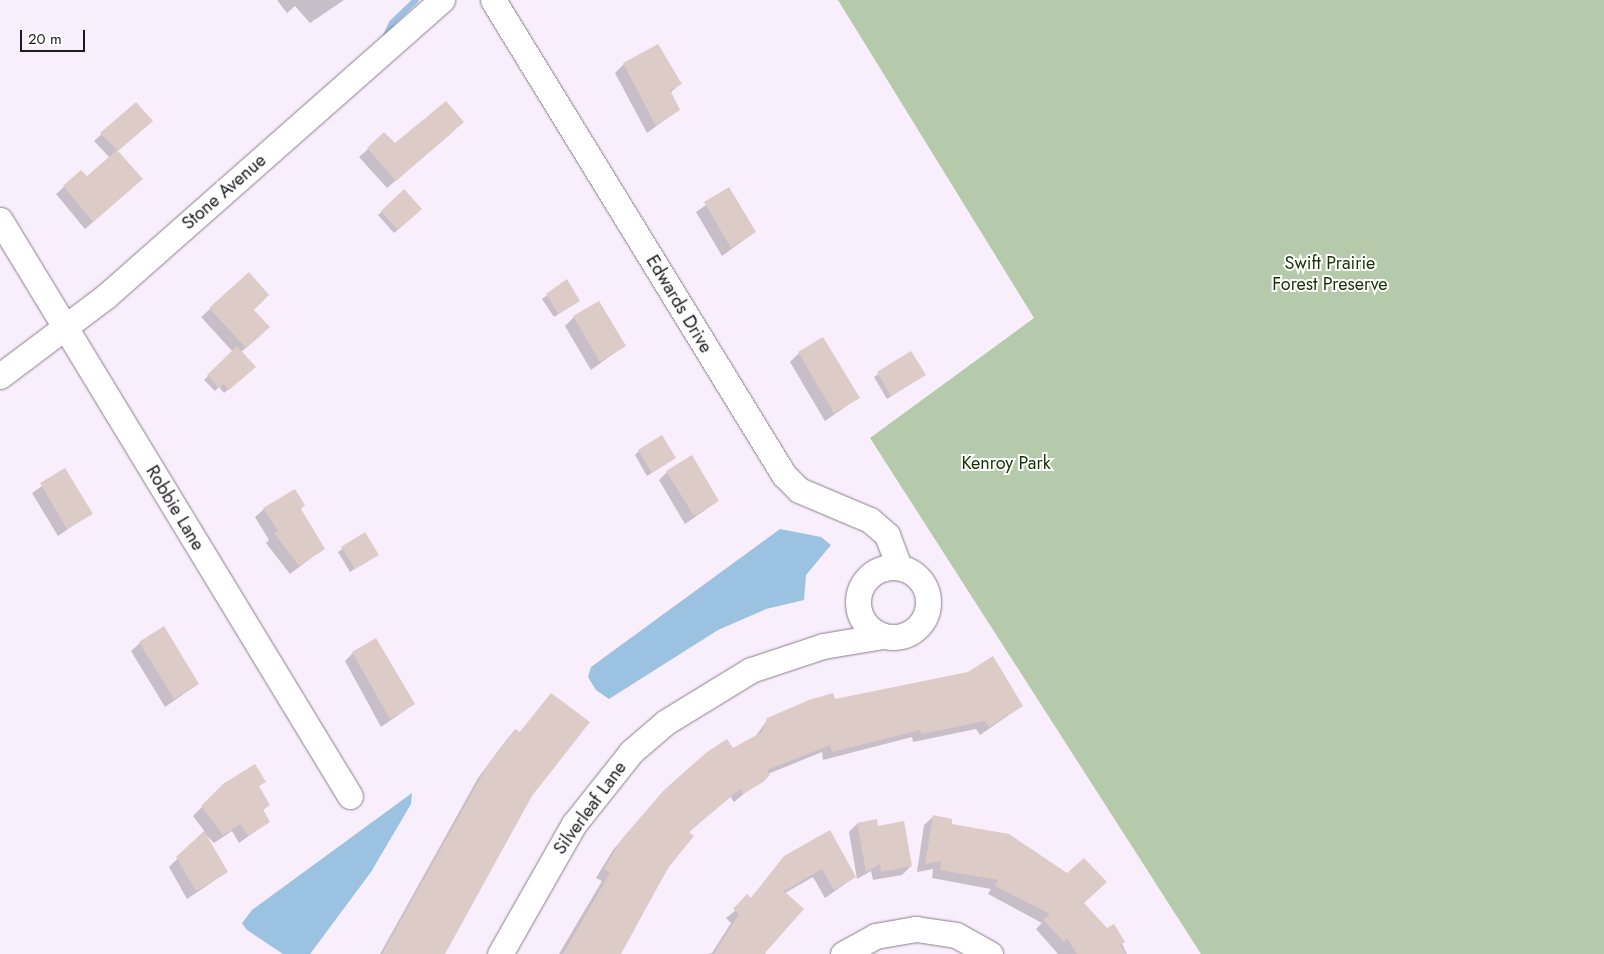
<!DOCTYPE html>
<style>
body{margin:0}
#map{position:relative;width:1604px;height:954px;overflow:hidden;background:#f9eefb;font-family:Jost,sans-serif}
div>[style]{position:absolute}
[style*='--x']{left:calc(var(--x)*1px);top:calc(var(--y)*1px);width:calc(var(--w)*1px);rotate:calc(var(--a)*1deg)}
.green>*{inset:0;background:#b5c9ab}
.water>*{inset:0;background:#9bc2e0}
.shadow>*{inset:0;background:#0003}
.stream>*{height:6px;margin:-3px;padding:0 3px;transform-origin:3px;border-radius:3px;background:#9bc2e0}
.building>*{inset:0;background:#ddcbc7}
.roads{filter:drop-shadow(0 0 1px #887e8a) drop-shadow(0 0 1px #887e8a)}
.minor>*{height:25px;margin:-12.5px;padding:0 12.5px;transform-origin:12.5px;border-radius:12.5px;background:#fff}
.minor>.ring{margin:-12.5px;padding:0;box-sizing:content-box;background:none;border:25px solid #fff;border-radius:50%}
span{translate:-50% -50%;white-space:nowrap;text-align:center;line-height:1.15;-webkit-text-stroke:4px #fff;paint-order:stroke}
.street-label{font-size:18px;color:#1d1a1e}
.park-label{font-size:18px;color:#153500}
.scale{position:absolute;left:20px;top:30px;width:65px;height:22px;box-sizing:border-box;border:2px solid #1d1a1e;border-top:0;padding-left:6px;font-size:15px;line-height:18px;white-space:nowrap;color:#1d1a1e;-webkit-text-stroke:4px #fff;paint-order:stroke}
</style>
<div id="map">
<div class="green">
<i style="clip-path:polygon(838px 0,1604px 0,1604px 954px,1201px 954px,870px 438px,1034px 318px)"></i>
</div>
<div class="water">
<i style="clip-path:polygon(780px 529px,821px 537px,831px 545px,806px 575px,804px 600px,766px 609px,718px 630px,609px 699px,596px 690px,588px 677px,591px 667px)"></i>
<i style="clip-path:polygon(412px 793px,411px 804px,371px 872px,310px 954px,283px 954px,247px 930px,242px 923px,252px 910px)"></i>
</div>
<div class="shadow">
<i style="clip-path:polygon(277px 0,344px 0,310px 23px,295px 6px,287px 13px)"></i>
<i style="clip-path:polygon(624px 64px,680px 84px,670px 93px,678px 110px,647px 133px,615px 73px)"></i>
<i style="clip-path:polygon(135px 104px,117px 152px,134px 186px,85px 229px,56px 194px,81px 172px,87px 178px,110px 158px,94px 141px)"></i>
<i style="clip-path:polygon(454px 131px,387px 188px,359px 157px,368px 149px)"></i>
<i style="clip-path:polygon(729px 189px,755px 232px,722px 256px,696px 212px)"></i>
<i style="clip-path:polygon(404px 191px,416px 213px,394px 233px,378px 215px)"></i>
<i style="clip-path:polygon(567px 281px,579px 301px,554px 317px,542px 299px)"></i>
<i style="clip-path:polygon(210px 309px,253px 310px,260px 336px,241px 352px,250px 371px,224px 393px,219px 387px,215px 391px,204px 380px,233px 352px,201px 317px)"></i>
<i style="clip-path:polygon(574px 317px,624px 346px,591px 370px,565px 326px)"></i>
<i style="clip-path:polygon(911px 352px,924px 375px,887px 399px,874px 377px)"></i>
<i style="clip-path:polygon(799px 353px,858px 398px,825px 421px,790px 362px)"></i>
<i style="clip-path:polygon(639px 451px,674px 458px,647px 476px,635px 455px)"></i>
<i style="clip-path:polygon(65px 470px,91px 513px,58px 536px,32px 493px)"></i>
<i style="clip-path:polygon(667px 472px,718px 501px,685px 524px,659px 480px)"></i>
<i style="clip-path:polygon(264px 509px,299px 510px,323px 549px,290px 574px,266px 543px,269px 540px,255px 517px)"></i>
<i style="clip-path:polygon(365px 534px,377px 555px,350px 572px,338px 552px)"></i>
<i style="clip-path:polygon(140px 643px,198px 684px,165px 707px,131px 651px)"></i>
<i style="clip-path:polygon(353px 653px,414px 704px,381px 727px,345px 661px)"></i>
<i style="clip-path:polygon(551px 694px,531px 796px,443px 954px,380px 954px,478px 778px,507px 739px,515px 730px,519px 733px)"></i>
<i style="clip-path:polygon(834px 700px,1022px 706px,980px 735px,976px 729px,913px 742px,912px 737px,823px 760px,822px 752px,768px 774px,734px 802px,730px 796px,688px 833px,619px 954px,559px 954px,602px 881px,596px 878px,613px 850px,655px 801px,755px 737px,768px 719px)"></i>
<i style="clip-path:polygon(264px 781px,258px 787px,269px 805px,262px 811px,268px 822px,239px 843px,232px 831px,214px 843px,204px 833px,227px 872px,187px 899px,169px 867px,205px 832px,193px 816px,224px 785px)"></i>
<i style="clip-path:polygon(933px 817px,1082px 903px,1107px 930px,1113px 926px,1127px 954px,1058px 954px,1036px 929px,1042px 923px,988px 894px,991px 889px,932px 878px,933px 869px,917px 872px,924px 825px)"></i>
<i style="clip-path:polygon(857px 824px,877px 827px,911px 866px,902px 875px,873px 880px,871px 871px,857px 879px,849px 832px)"></i>
<i style="clip-path:polygon(785px 857px,855px 877px,825px 898px,813px 877px,785px 893px,765px 954px,707px 954px,712px 953px,731px 923px,726px 918px,750px 899px)"></i>
</div>
<div class="stream">
<i style="--x:383;--y:42;--w:21;--a:-65"></i>
<i style="--x:392;--y:23;--w:33;--a:-44"></i>
</div>
<div class="building">
<i style="clip-path:polygon(658px 44px,682px 84px,670px 90px,680px 110px,656px 126px,623px 63px)"></i>
<i style="clip-path:polygon(446px 101px,464px 122px,396px 181px,367px 148px,384px 132px,395px 143px)"></i>
<i style="clip-path:polygon(136px 102px,153px 121px,118px 151px,143px 179px,93px 222px,63px 186px,81px 170px,87px 176px,117px 150px,100px 133px)"></i>
<i style="clip-path:polygon(729px 187px,756px 232px,731px 248px,704px 202px)"></i>
<i style="clip-path:polygon(404px 189px,422px 209px,398px 230px,381px 211px)"></i>
<i style="clip-path:polygon(249px 272px,269px 295px,254px 310px,270px 327px,246px 348px,209px 308px)"></i>
<i style="clip-path:polygon(567px 279px,580px 301px,558px 314px,546px 294px)"></i>
<i style="clip-path:polygon(599px 301px,626px 346px,600px 362px,573px 316px)"></i>
<i style="clip-path:polygon(823px 337px,860px 398px,834px 413px,798px 352px)"></i>
<i style="clip-path:polygon(237px 346px,256px 367px,229px 390px,224px 384px,219px 388px,207px 375px)"></i>
<i style="clip-path:polygon(911px 351px,926px 375px,891px 396px,877px 372px)"></i>
<i style="clip-path:polygon(662px 435px,676px 458px,652px 473px,638px 450px)"></i>
<i style="clip-path:polygon(692px 455px,719px 501px,694px 516px,666px 471px)"></i>
<i style="clip-path:polygon(65px 468px,93px 514px,67px 529px,40px 483px)"></i>
<i style="clip-path:polygon(295px 489px,305px 505px,301px 509px,325px 549px,299px 566px,274px 533px,278px 531px,263px 508px)"></i>
<i style="clip-path:polygon(365px 532px,379px 555px,355px 569px,341px 547px)"></i>
<i style="clip-path:polygon(164px 626px,199px 684px,174px 699px,139px 642px)"></i>
<i style="clip-path:polygon(376px 638px,415px 704px,390px 719px,352px 652px)"></i>
<i style="clip-path:polygon(993px 656px,1023px 706px,989px 727px,985px 721px,921px 734px,920px 730px,832px 752px,830px 745px,767px 770px,770px 775px,763px 782px,743px 794px,740px 789px,689px 832px,694px 836px,668px 868px,621px 954px,563px 954px,610px 873px,604px 869px,621px 840px,664px 790px,707px 752px,727px 739px,733px 748px,762px 732px,767px 718px,809px 700px,833px 693px,835px 699px,968px 672px)"></i>
<i style="clip-path:polygon(551px 693px,590px 722px,532px 796px,445px 954px,382px 954px,486px 768px,515px 729px,520px 732px)"></i>
<i style="clip-path:polygon(255px 764px,266px 782px,259px 786px,270px 805px,263px 809px,270px 822px,248px 836px,241px 824px,223px 835px,201px 806px,223px 784px)"></i>
<i style="clip-path:polygon(933px 815px,952px 819px,952px 824px,1009px 834px,1067px 873px,1084px 858px,1107px 882px,1084px 903px,1107px 928px,1114px 924px,1125px 942px,1120px 945px,1126px 954px,1077px 954px,1067px 938px,1064px 942px,1043px 920px,1050px 914px,995px 886px,998px 880px,940px 870px,941px 861px,925px 864px)"></i>
<i style="clip-path:polygon(877px 819px,878px 826px,904px 821px,912px 866px,881px 872px,880px 864px,866px 872px,857px 823px)"></i>
<i style="clip-path:polygon(830px 830px,856px 877px,834px 890px,822px 869px,784px 891px,804px 909px,764px 954px,714px 954px,739px 914px,733px 909px,747px 894px,751px 898px,784px 856px)"></i>
<i style="clip-path:polygon(204px 831px,228px 872px,196px 891px,176px 857px)"></i>
</div>
<div class="roads">
<div class="minor">
<i style="--x:493;--y:0;--w:557;--a:58.51"></i>
<i style="--x:784;--y:475;--w:21;--a:45"></i>
<i style="--x:799;--y:490;--w:77;--a:22.9"></i>
<i style="--x:870;--y:520;--w:23;--a:41"></i>
<i style="--x:887;--y:535;--w:34;--a:69"></i>
<i style="--x:0;--y:220;--w:674;--a:58.72"></i>
<i style="--x:0;--y:376;--w:133;--a:-37"></i>
<i style="--x:106;--y:296;--w:448;--a:-41.4"></i>
<i class="ring" style="left:858px;top:567px;width:45px;height:45px"></i>
<i style="--x:500;--y:954;--w:150;--a:-60.4"></i>
<i style="--x:574;--y:824;--w:92;--a:-51.6"></i>
<i style="--x:631;--y:752;--w:46;--a:-40.6"></i>
<i style="--x:666;--y:722;--w:100;--a:-31.5"></i>
<i style="--x:751;--y:670;--w:76;--a:-18.4"></i>
<i style="--x:823;--y:646;--w:61;--a:-9.5"></i>
<i style="--x:843;--y:954;--w:37;--a:-29"></i>
<i style="--x:875;--y:936;--w:42;--a:-9.7"></i>
<i style="--x:916;--y:929;--w:40;--a:8.5"></i>
<i style="--x:956;--y:935;--w:39;--a:29"></i>
</div>
</div>
<div class="street-label">
<span style="left:224px;top:192px;rotate:-41deg">Stone Avenue</span>
<span style="left:679px;top:304px;rotate:59deg">Edwards Drive</span>
<span style="left:175px;top:508px;rotate:59deg">Robbie Lane</span>
<span style="left:590px;top:808px;rotate:-54deg">Silverleaf Lane</span>
</div>
<div class="park-label">
<span style="left:1330px;top:274px">Swift Prairie<br>Forest Preserve</span>
<span style="left:1006px;top:463px">Kenroy Park</span>
</div>
<div class="scale">20 m</div>
</div>
